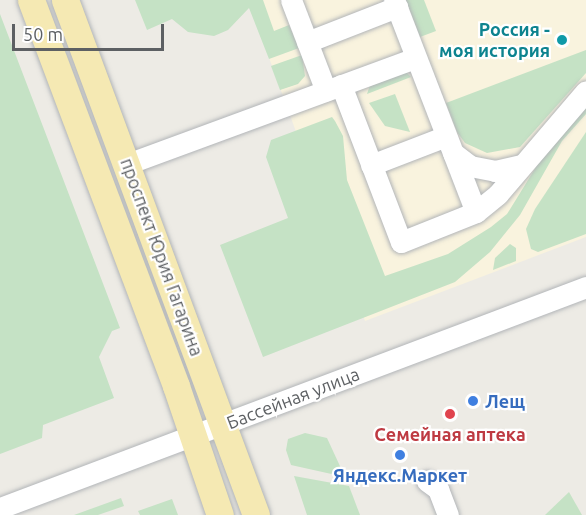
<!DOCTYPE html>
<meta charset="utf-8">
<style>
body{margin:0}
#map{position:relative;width:586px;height:515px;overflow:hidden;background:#edebe5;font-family:Ubuntu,sans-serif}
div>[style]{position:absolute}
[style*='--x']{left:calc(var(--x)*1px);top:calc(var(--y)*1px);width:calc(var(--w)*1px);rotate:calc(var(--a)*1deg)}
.commercial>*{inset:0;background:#f9f3de}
.green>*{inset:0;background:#c5e2c5}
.roads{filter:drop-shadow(0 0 2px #b2b5b8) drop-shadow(0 0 2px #b2b5b8)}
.minor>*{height:21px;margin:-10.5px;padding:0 10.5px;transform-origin:10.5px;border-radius:10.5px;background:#fff}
.major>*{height:27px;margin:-13.5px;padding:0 13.5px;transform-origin:13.5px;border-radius:13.5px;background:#f5e9b3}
.dots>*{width:16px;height:16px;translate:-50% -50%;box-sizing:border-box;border:3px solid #fff;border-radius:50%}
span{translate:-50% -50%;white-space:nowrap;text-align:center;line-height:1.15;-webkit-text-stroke:4.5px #fff;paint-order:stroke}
.culture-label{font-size:18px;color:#0d838f;font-weight:700}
.right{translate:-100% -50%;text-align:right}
.street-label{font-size:18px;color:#5d6063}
.shop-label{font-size:18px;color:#366cbe;font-weight:700}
.left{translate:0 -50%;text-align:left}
.health-label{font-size:18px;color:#be3a42;font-weight:700}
.scale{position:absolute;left:12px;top:24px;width:152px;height:27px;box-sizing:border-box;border:3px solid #5d6063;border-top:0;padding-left:8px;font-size:18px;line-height:21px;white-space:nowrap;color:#5d6063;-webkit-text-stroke:4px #fff;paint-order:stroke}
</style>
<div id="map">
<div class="commercial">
<i style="clip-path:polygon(248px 0,586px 0,586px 237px,365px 321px)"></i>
</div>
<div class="green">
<i style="clip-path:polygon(135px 0,263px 0,274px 31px,289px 25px,299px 48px,269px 59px,249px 8px,228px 30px,214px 36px,188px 32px,172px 19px,147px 30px)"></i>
<i style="clip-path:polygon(406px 0,424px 0,436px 31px,420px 37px)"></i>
<i style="clip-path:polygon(0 14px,120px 328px,112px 331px,99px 357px,114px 398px,43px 425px,42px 438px,0 454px)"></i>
<i style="clip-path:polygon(586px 50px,586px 73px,520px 147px,487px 153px,465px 143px,457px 132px,446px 103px)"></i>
<i style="clip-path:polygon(302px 55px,305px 76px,298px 84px,280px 90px,271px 66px)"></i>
<i style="clip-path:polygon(404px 70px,411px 77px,367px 94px,371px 82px)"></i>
<i style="clip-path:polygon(395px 94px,410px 132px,385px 126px,369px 103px)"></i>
<i style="clip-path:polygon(586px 103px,586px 114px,562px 141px,520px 215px,490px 252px,455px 282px,263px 357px,220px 245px,288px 218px,266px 157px,271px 140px,332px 117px,335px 121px,343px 136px,347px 180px,385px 276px,448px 254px,491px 227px,507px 214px,541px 159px)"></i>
<i style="clip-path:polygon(586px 132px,586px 234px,538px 252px,531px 249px,526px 229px,535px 209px)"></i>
<i style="clip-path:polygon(510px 244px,516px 248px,516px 261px,493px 270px,495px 258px)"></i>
<i style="clip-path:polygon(305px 433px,327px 438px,345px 477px,291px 465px,286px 450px,288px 439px)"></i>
<i style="clip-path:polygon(294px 476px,349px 486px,360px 515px,307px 515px)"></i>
<i style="clip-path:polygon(569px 492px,582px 515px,545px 515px)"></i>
<i style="clip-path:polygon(121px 498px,124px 506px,98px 515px,74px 515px)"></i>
<i style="clip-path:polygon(172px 499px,178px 515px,140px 515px,138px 511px)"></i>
</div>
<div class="roads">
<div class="minor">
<i style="--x:291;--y:0;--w:97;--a:69"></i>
<i style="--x:394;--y:0;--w:227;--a:68.9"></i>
<i style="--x:307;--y:42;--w:97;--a:-21.3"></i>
<i style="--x:341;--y:85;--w:168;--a:69.1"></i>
<i style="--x:401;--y:242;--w:81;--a:-21.8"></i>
<i style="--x:476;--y:212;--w:28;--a:-39"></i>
<i style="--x:498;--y:194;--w:135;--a:-49.5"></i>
<i style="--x:453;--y:153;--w:21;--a:37"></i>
<i style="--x:470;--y:166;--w:25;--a:11"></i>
<i style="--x:495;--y:171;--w:28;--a:-13"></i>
<i style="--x:127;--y:164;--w:307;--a:-20.2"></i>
<i style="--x:371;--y:165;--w:80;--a:-21.1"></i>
<i style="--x:427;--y:481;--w:14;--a:36"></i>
<i style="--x:438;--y:489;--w:28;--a:69"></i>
<i style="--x:0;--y:508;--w:626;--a:-20.66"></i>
</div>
<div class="major">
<i style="--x:31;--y:0;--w:412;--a:69.4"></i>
<i style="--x:176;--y:386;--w:136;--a:71.2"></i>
<i style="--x:65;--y:0;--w:549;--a:69.65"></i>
</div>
</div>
<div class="dots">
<i style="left:562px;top:40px;background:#0f9aa8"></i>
<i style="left:473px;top:401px;background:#3f7fe0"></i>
<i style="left:450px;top:414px;background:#e0444e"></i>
<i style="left:400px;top:455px;background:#3f7fe0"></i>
</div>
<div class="culture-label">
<span class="right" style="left:550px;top:40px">Россия -<br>моя история</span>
</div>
<div class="street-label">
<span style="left:162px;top:257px;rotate:70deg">проспект Юрия Гагарина</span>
<span style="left:293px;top:398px;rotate:-21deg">Бассейная улица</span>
</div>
<div class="shop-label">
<span class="left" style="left:485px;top:401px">Лещ</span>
<span style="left:400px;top:475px">Яндекс.Маркет</span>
</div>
<div class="health-label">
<span style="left:450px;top:434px">Семейная аптека</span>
</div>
<div class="scale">50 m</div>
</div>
